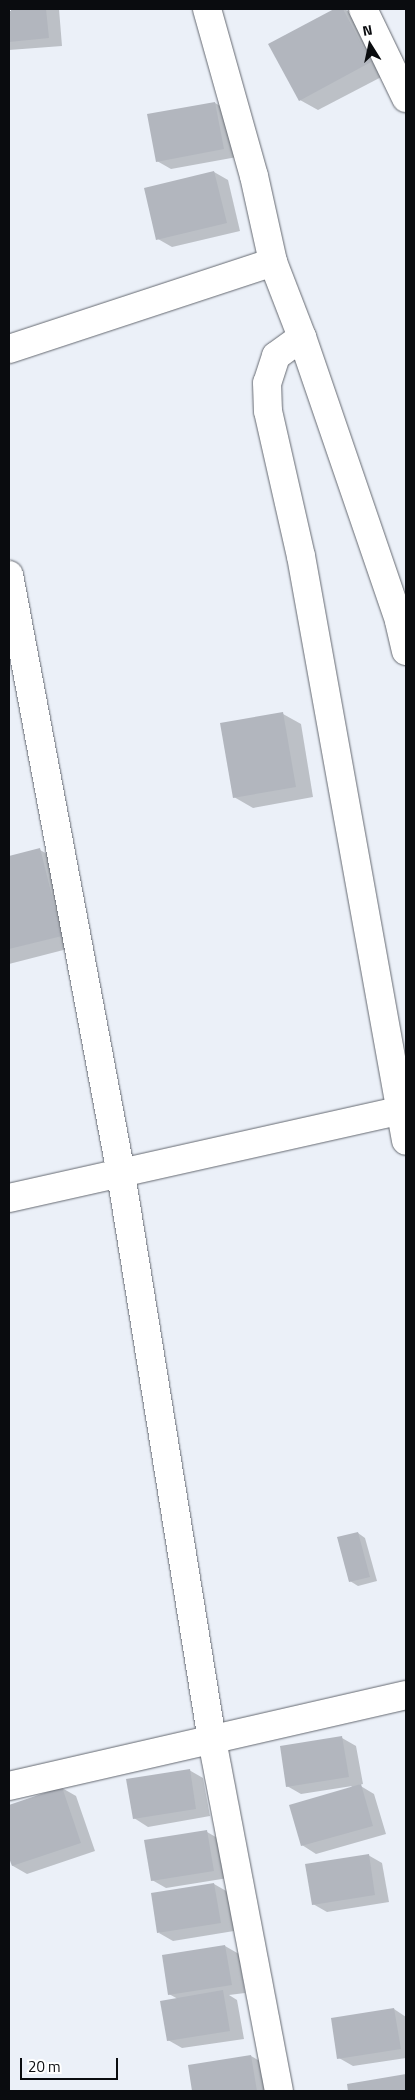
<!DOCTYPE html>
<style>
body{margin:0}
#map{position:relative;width:415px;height:2100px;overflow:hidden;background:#ebf0f8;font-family:"Titillium Web",sans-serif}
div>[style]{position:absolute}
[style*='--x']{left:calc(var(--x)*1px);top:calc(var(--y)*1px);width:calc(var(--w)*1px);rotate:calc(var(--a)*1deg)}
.shadow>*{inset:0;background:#0003}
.building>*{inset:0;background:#b2b6be}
.roads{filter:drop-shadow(0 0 1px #656971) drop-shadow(0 0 1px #656971)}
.minor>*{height:28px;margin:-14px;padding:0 14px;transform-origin:14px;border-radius:14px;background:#fff}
span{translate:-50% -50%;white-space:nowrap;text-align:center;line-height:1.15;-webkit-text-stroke:4.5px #fff;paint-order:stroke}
.frame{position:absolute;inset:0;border:10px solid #0a0c0f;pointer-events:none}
.north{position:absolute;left:345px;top:20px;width:50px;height:50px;-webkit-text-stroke:4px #fff;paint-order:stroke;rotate:350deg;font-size:14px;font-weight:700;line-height:20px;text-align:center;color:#0a0c0f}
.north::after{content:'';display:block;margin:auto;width:18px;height:22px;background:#0a0c0f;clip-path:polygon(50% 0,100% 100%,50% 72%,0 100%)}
.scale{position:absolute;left:20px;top:2058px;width:98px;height:22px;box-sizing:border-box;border:2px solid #0a0c0f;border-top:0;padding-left:6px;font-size:15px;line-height:18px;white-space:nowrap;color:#0a0c0f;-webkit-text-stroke:4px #fff;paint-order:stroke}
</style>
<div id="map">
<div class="shadow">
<i style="clip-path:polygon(12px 9px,59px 9px,62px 46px,9px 50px,9px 13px,13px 12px)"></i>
<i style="clip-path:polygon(337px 9px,344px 9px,359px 17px,389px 73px,318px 110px,300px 100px,270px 44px)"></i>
<i style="clip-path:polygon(215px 103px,229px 111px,237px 157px,171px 169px,157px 161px)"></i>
<i style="clip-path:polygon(214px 172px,228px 180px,240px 231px,172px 247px,158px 239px)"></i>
<i style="clip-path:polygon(283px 714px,301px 724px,313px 797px,253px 808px,234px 797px)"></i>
<i style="clip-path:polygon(40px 850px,58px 860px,79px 946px,9px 964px,9px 857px)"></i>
<i style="clip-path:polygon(358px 1533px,365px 1538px,377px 1581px,358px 1586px,350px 1581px)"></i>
<i style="clip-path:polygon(342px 1738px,356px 1746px,363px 1784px,359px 1785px,374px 1794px,386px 1834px,316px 1854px,302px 1845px,352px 1786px,301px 1794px,287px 1786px)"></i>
<i style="clip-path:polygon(189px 1770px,203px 1778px,210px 1816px,148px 1827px,134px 1818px)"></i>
<i style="clip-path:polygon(62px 1788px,76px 1796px,95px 1851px,27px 1874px,13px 1866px,9px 1854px,9px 1807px)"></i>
<i style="clip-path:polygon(207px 1832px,221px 1840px,228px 1878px,166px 1888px,152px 1880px)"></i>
<i style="clip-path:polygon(368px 1855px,382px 1863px,389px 1902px,327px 1912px,313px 1904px)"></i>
<i style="clip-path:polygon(214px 1884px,228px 1892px,234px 1931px,173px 1941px,159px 1933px)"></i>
<i style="clip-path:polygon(225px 1946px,239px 1954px,245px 1993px,229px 1995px,237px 2000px,244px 2039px,182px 2048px,168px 2040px,178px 1999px,169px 1994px)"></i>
<i style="clip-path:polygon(394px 2009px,406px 2017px,406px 2058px,353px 2066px,339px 2058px)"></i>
<i style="clip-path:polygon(251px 2056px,265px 2064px,269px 2091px,193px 2091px,189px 2066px)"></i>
<i style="clip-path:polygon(406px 2076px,406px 2091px,350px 2091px,349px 2085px)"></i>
</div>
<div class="building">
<i style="clip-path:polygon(11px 9px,46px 9px,49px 38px,9px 42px,9px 11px,11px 11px)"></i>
<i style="clip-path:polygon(334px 9px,343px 9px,371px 62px,299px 101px,268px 44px)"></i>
<i style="clip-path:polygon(215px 102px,224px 149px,156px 162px,147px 114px)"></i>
<i style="clip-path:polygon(214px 171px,227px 223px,156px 240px,144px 188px)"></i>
<i style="clip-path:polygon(283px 712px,296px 787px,233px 798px,220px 723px)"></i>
<i style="clip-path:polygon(40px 848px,62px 936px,9px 949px,9px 856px)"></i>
<i style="clip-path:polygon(358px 1532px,370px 1577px,349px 1582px,337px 1537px)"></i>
<i style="clip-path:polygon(342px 1736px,349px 1777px,286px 1787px,280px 1746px)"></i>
<i style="clip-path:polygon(190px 1769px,196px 1809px,133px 1819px,126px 1779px)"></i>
<i style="clip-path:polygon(361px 1784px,373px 1826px,301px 1846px,289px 1805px)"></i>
<i style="clip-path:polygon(62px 1787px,81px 1843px,12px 1866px,9px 1858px,9px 1805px)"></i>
<i style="clip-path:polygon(207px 1830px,214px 1871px,151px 1881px,144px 1840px)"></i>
<i style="clip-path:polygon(369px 1854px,375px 1895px,312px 1905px,305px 1864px)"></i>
<i style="clip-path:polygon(214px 1883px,221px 1923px,157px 1933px,151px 1893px)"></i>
<i style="clip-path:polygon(225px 1945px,232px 1985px,168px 1995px,162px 1955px)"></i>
<i style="clip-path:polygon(223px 1990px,230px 2031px,167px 2041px,160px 2001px)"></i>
<i style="clip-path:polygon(394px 2008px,401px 2049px,337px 2059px,331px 2018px)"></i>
<i style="clip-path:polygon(251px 2055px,257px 2091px,192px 2091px,188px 2065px)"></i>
<i style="clip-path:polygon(406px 2074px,406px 2091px,348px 2091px,347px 2084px)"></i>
</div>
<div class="roads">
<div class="minor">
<i style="--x:207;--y:9;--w:173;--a:74.3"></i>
<i style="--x:254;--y:176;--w:88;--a:77.5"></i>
<i style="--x:273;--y:262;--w:80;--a:68.9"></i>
<i style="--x:302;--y:337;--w:300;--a:71.1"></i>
<i style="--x:399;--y:621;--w:31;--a:77"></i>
<i style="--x:363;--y:9;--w:99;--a:64.2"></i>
<i style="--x:302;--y:337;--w:32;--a:144"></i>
<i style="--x:276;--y:356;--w:28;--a:108"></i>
<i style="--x:267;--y:383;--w:28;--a:88"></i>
<i style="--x:268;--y:411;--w:149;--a:77.2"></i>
<i style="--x:301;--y:556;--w:594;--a:79.82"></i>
<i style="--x:9;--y:349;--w:278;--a:-18.2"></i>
<i style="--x:9;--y:575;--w:609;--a:79.41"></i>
<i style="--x:121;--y:1174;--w:573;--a:80.87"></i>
<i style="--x:212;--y:1740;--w:357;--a:79.2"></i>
<i style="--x:9;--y:1198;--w:407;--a:-12.6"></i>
<i style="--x:9;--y:1786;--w:407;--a:-12.9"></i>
</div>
</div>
<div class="frame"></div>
<div class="north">N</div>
<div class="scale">20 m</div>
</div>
